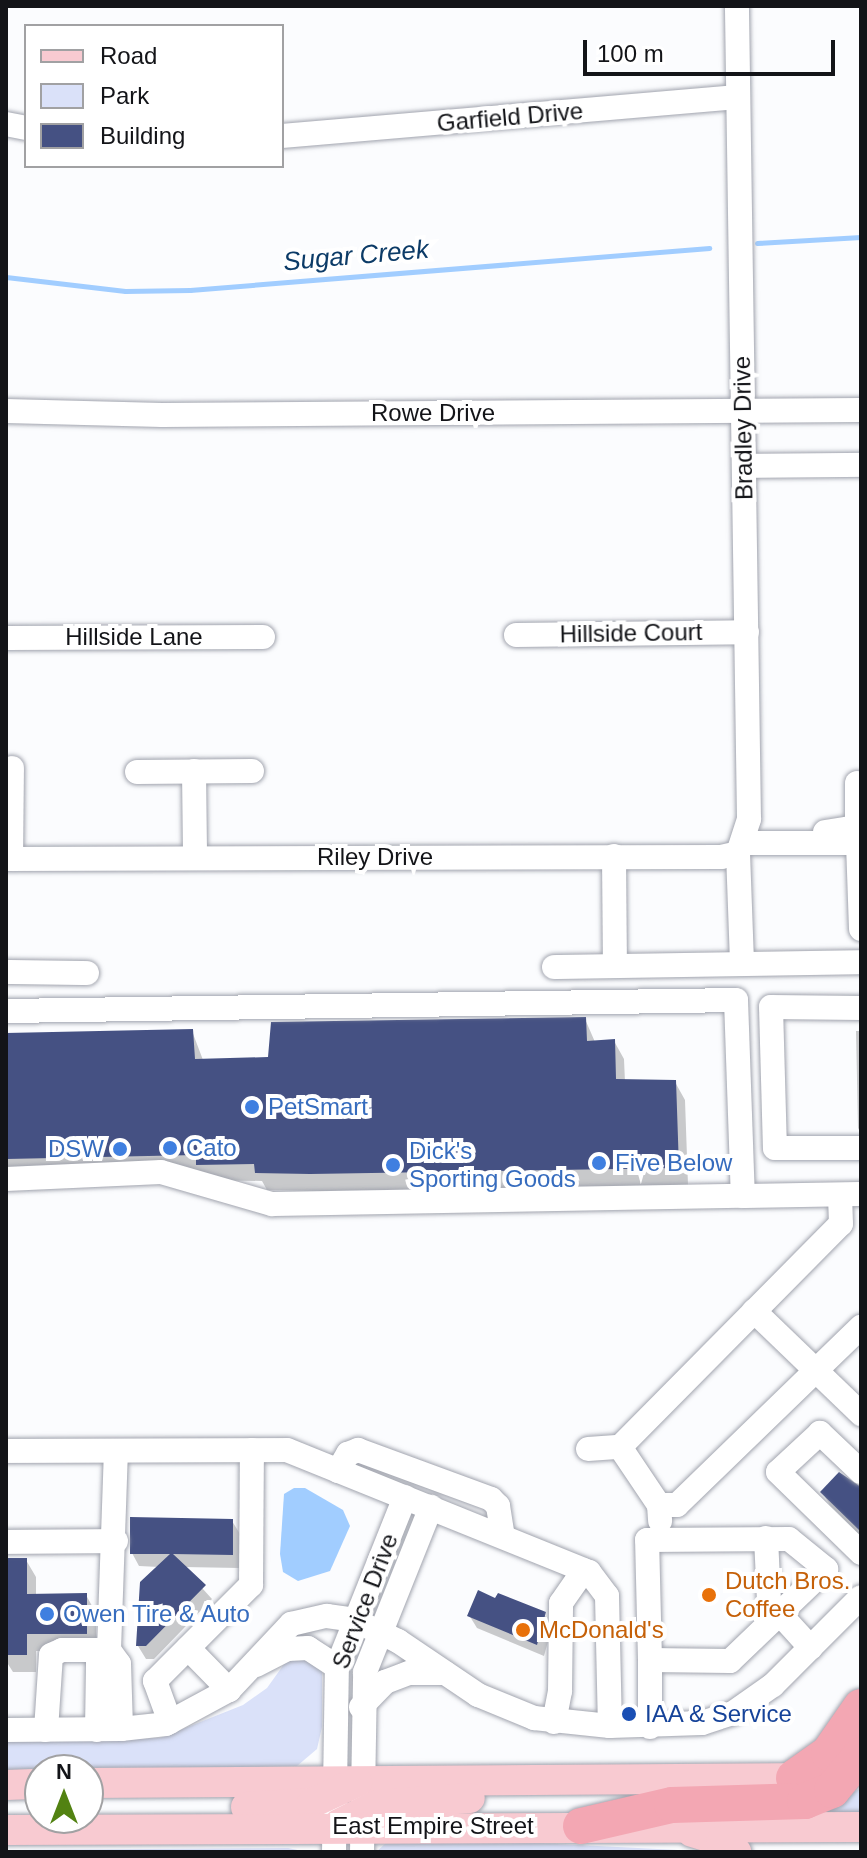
<!DOCTYPE html>
<style>
body{margin:0}
#map{position:relative;width:867px;height:1858px;overflow:hidden;background:#fbfcfe;font-family:Arial,sans-serif}
div>[style]{position:absolute}
[style*='--x']{left:calc(var(--x)*1px);top:calc(var(--y)*1px);width:calc(var(--w)*1px);rotate:calc(var(--a)*1deg)}
.green>*{inset:0;background:#dae1f9}
.water>*{inset:0;background:#a1cdff}
.shadow>*{inset:0;background:#0003}
.stream>*{height:5px;margin:-2.5px;padding:0 2.5px;transform-origin:2.5px;border-radius:2.5px;background:#a1cdff}
.building>*{inset:0;background:#455183}
.roads{filter:drop-shadow(0 0 2px #a1a4ae) drop-shadow(0 0 2px #a1a4ae)}
.minor>*{height:24px;margin:-12px;padding:0 12px;transform-origin:12px;border-radius:12px;background:#fff}
.major>*{height:30px;margin:-15px;padding:0 15px;transform-origin:15px;border-radius:15px;background:#f8cad1}
.highway>*{height:36px;margin:-18px;padding:0 18px;transform-origin:18px;border-radius:18px;background:#f3a7b3}
.dots>*{width:22px;height:22px;translate:-50% -50%;box-sizing:border-box;border:4px solid #fff;border-radius:50%}
span{translate:-50% -50%;white-space:nowrap;text-align:center;line-height:1.15;-webkit-text-stroke:8px #fff;paint-order:stroke}
.street-label{font-size:24px;color:#131418}
.shop-label{font-size:24px;color:#366cbe}
.left{translate:0 -50%;text-align:left}
.right{translate:-100% -50%;text-align:right}
.food-label{font-size:24px;color:#c56008}
.transit-label{font-size:24px;color:#164399}
.water-label{font-size:26px;color:#0c3b67;font-style:italic}
.frame{position:absolute;inset:0;border:8px solid #131418;pointer-events:none}
.legend{position:absolute;left:24px;top:24px;width:260px;height:144px;box-sizing:border-box;background:#fff;border:2px solid #a1a1a3;margin:0;padding:10px 14px;list-style:none;font-size:24px;color:#131418}
.legend li{display:flex;align-items:center;gap:16px;height:40px}
.legend b{width:40px;border:2px solid #a1a1a3}
.north{position:absolute;left:24px;top:1754px;width:80px;height:80px;box-sizing:border-box;background:#fff;border:2px solid #a1a1a3;border-radius:50%;rotate:0deg;font-size:22px;font-weight:700;line-height:32px;text-align:center;color:#131418}
.north::after{content:'';display:block;margin:auto;width:28px;height:36px;background:#528212;clip-path:polygon(50% 0,100% 100%,50% 72%,0 100%)}
.scale{position:absolute;left:583px;top:40px;width:252px;height:36px;box-sizing:border-box;border:4px solid #131418;border-top:0;padding-left:10px;font-size:24px;line-height:28px;white-space:nowrap;color:#131418;-webkit-text-stroke:6px #fff;paint-order:stroke}
</style>
<div id="map">
<div class="green">
<i style="clip-path:polygon(305px 1656px,322px 1671px,322px 1727px,317px 1749px,297px 1766px,6px 1772px,6px 1742px,160px 1738px,243px 1705px,267px 1688px,287px 1660px)"></i>
<i style="clip-path:polygon(861px 1788px,861px 1817px,826px 1816px,828px 1807px)"></i>
<i style="clip-path:polygon(386px 1843px,537px 1843px,718px 1852px,376px 1852px)"></i>
<i style="clip-path:polygon(288px 1848px,307px 1852px,6px 1852px,6px 1850px)"></i>
</div>
<div class="water">
<i style="clip-path:polygon(294px 1488px,305px 1488px,343px 1510px,350px 1526px,330px 1571px,298px 1581px,283px 1572px,280px 1554px,284px 1494px)"></i>
</div>
<div class="shadow">
<i style="clip-path:polygon(585px 1019px,595px 1042px,614px 1041px,624px 1059px,625px 1082px,675px 1082px,685px 1100px,688px 1185px,321px 1191px,267px 1190px,262px 1181px,6px 1176px,6px 1035px,192px 1031px,203px 1060px,270px 1059px)"></i>
<i style="clip-path:polygon(856px 1031px,861px 1031px,861px 1134px,858px 1128px)"></i>
<i style="clip-path:polygon(822px 1492px,861px 1492px,861px 1536px,830px 1505px)"></i>
<i style="clip-path:polygon(232px 1521px,240px 1534px,239px 1568px,183px 1567px,212px 1599px,154px 1659px,146px 1659px,138px 1646px,159px 1567px,139px 1566px,132px 1553px)"></i>
<i style="clip-path:polygon(6px 1560px,26px 1560px,36px 1577px,36px 1596px,86px 1595px,96px 1613px,96px 1651px,36px 1651px,36px 1672px,13px 1672px,6px 1661px)"></i>
<i style="clip-path:polygon(544px 1614px,552px 1627px,544px 1656px,477px 1628px,469px 1615px)"></i>
</div>
<div class="stream">
<i style="--x:757;--y:243;--w:104;--a:-3.3"></i>
<i style="--x:6;--y:277;--w:120;--a:6.7"></i>
<i style="--x:125;--y:291;--w:65;--a:-0.9"></i>
<i style="--x:190;--y:290;--w:521;--a:-4.63"></i>
</div>
<div class="building">
<i style="clip-path:polygon(586px 1017px,587px 1041px,615px 1039px,616px 1079px,676px 1080px,679px 1168px,310px 1174px,255px 1173px,254px 1164px,196px 1165px,196px 1155px,6px 1159px,6px 1033px,193px 1029px,195px 1059px,268px 1057px,271px 1022px)"></i>
<i style="clip-path:polygon(839px 1472px,861px 1487px,861px 1532px,820px 1492px)"></i>
<i style="clip-path:polygon(130px 1517px,233px 1519px,233px 1555px,173px 1554px,206px 1585px,146px 1646px,136px 1646px,140px 1582px,170px 1554px,130px 1554px)"></i>
<i style="clip-path:polygon(6px 1558px,27px 1558px,27px 1594px,87px 1593px,87px 1634px,27px 1634px,27px 1655px,6px 1655px)"></i>
<i style="clip-path:polygon(478px 1590px,495px 1598px,498px 1593px,546px 1612px,537px 1645px,467px 1616px)"></i>
</div>
<div class="roads">
<div class="minor">
<i style="--x:6;--y:124;--w:20;--a:11"></i>
<i style="--x:282;--y:136;--w:457;--a:-4.9"></i>
<i style="--x:6;--y:411;--w:156;--a:1.5"></i>
<i style="--x:162;--y:415;--w:699;--a:-0.41"></i>
<i style="--x:744;--y:466;--w:117;--a:-0.5"></i>
<i style="--x:516;--y:635;--w:231;--a:-0.7"></i>
<i style="--x:6;--y:638;--w:257;--a:-0.2"></i>
<i style="--x:194;--y:771;--w:87;--a:89.3"></i>
<i style="--x:137;--y:772;--w:115;--a:-0.5"></i>
<i style="--x:825;--y:832;--w:32;--a:-9"></i>
<i style="--x:857;--y:827;--w:44;--a:-90"></i>
<i style="--x:744;--y:843;--w:114;--a:0"></i>
<i style="--x:858;--y:843;--w:86;--a:88"></i>
<i style="--x:738;--y:853;--w:111;--a:87.9"></i>
<i style="--x:614;--y:856;--w:110;--a:89.5"></i>
<i style="--x:6;--y:859;--w:715;--a:-0.16"></i>
<i style="--x:721;--y:857;--w:17;--a:-13"></i>
<i style="--x:738;--y:853;--w:36;--a:-72"></i>
<i style="--x:749;--y:819;--w:813;--a:-90.85"></i>
<i style="--x:11;--y:859;--w:91;--a:-89.4"></i>
<i style="--x:554;--y:967;--w:307;--a:-0.9"></i>
<i style="--x:6;--y:972;--w:81;--a:0.7"></i>
<i style="--x:861;--y:1008;--w:90;--a:-179.4"></i>
<i style="--x:771;--y:1007;--w:141;--a:88.4"></i>
<i style="--x:775;--y:1148;--w:86;--a:0"></i>
<i style="--x:6;--y:1011;--w:730;--a:-0.86"></i>
<i style="--x:736;--y:1000;--w:196;--a:88"></i>
<i style="--x:743;--y:1196;--w:118;--a:-1"></i>
<i style="--x:6;--y:1179;--w:155;--a:-2.6"></i>
<i style="--x:161;--y:1172;--w:116;--a:16.1"></i>
<i style="--x:272;--y:1204;--w:471;--a:-1"></i>
<i style="--x:754;--y:1311;--w:149;--a:43.9"></i>
<i style="--x:620;--y:1447;--w:70;--a:56.1"></i>
<i style="--x:659;--y:1505;--w:16;--a:86"></i>
<i style="--x:588;--y:1449;--w:32;--a:-4"></i>
<i style="--x:620;--y:1447;--w:314;--a:-45.3"></i>
<i style="--x:841;--y:1224;--w:29;--a:-92"></i>
<i style="--x:6;--y:1451;--w:281;--a:-0.2"></i>
<i style="--x:287;--y:1450;--w:326;--a:22"></i>
<i style="--x:589;--y:1572;--w:30;--a:53"></i>
<i style="--x:607;--y:1596;--w:130;--a:88.7"></i>
<i style="--x:338;--y:1471;--w:20;--a:-60"></i>
<i style="--x:348;--y:1454;--w:11;--a:-22"></i>
<i style="--x:358;--y:1450;--w:142;--a:20.2"></i>
<i style="--x:491;--y:1499;--w:10;--a:45"></i>
<i style="--x:498;--y:1506;--w:30;--a:81"></i>
<i style="--x:861;--y:1472;--w:57;--a:-136.4"></i>
<i style="--x:820;--y:1433;--w:57;--a:137.1"></i>
<i style="--x:778;--y:1472;--w:116;--a:44.3"></i>
<i style="--x:659;--y:1505;--w:18;--a:0"></i>
<i style="--x:677;--y:1505;--w:256;--a:-44.1"></i>
<i style="--x:766;--y:1538;--w:64;--a:87.3"></i>
<i style="--x:769;--y:1602;--w:62;--a:47.6"></i>
<i style="--x:6;--y:1542;--w:110;--a:-0.5"></i>
<i style="--x:188;--y:1648;--w:59;--a:45.7"></i>
<i style="--x:109;--y:1650;--w:17;--a:54"></i>
<i style="--x:119;--y:1664;--w:65;--a:88.2"></i>
<i style="--x:650;--y:1660;--w:120;--a:-91.4"></i>
<i style="--x:647;--y:1540;--w:142;--a:-0.4"></i>
<i style="--x:789;--y:1539;--w:48;--a:39"></i>
<i style="--x:826;--y:1569;--w:133;--a:136.2"></i>
<i style="--x:730;--y:1661;--w:80;--a:-179.3"></i>
<i style="--x:650;--y:1660;--w:67;--a:90"></i>
<i style="--x:256;--y:1665;--w:36;--a:-27"></i>
<i style="--x:288;--y:1649;--w:20;--a:-3"></i>
<i style="--x:308;--y:1648;--w:35;--a:33"></i>
<i style="--x:361;--y:1707;--w:35;--a:-46"></i>
<i style="--x:385;--y:1682;--w:26;--a:-21"></i>
<i style="--x:409;--y:1673;--w:36;--a:0"></i>
<i style="--x:170;--y:1722;--w:44;--a:-110.1"></i>
<i style="--x:155;--y:1681;--w:136;--a:-45"></i>
<i style="--x:251;--y:1585;--w:135;--a:-89.6"></i>
<i style="--x:554;--y:1722;--w:32;--a:-79"></i>
<i style="--x:560;--y:1691;--w:88;--a:-89.3"></i>
<i style="--x:561;--y:1603;--w:40;--a:-55.1"></i>
<i style="--x:6;--y:1730;--w:115;--a:-0.5"></i>
<i style="--x:121;--y:1729;--w:45;--a:-6.3"></i>
<i style="--x:166;--y:1724;--w:72;--a:-28.4"></i>
<i style="--x:229;--y:1690;--w:91;--a:-46.8"></i>
<i style="--x:291;--y:1624;--w:37;--a:-13"></i>
<i style="--x:327;--y:1616;--w:27;--a:8"></i>
<i style="--x:354;--y:1620;--w:49;--a:25.5"></i>
<i style="--x:398;--y:1641;--w:97;--a:34"></i>
<i style="--x:478;--y:1695;--w:61;--a:22.3"></i>
<i style="--x:534;--y:1718;--w:76;--a:6"></i>
<i style="--x:610;--y:1726;--w:92;--a:-1.9"></i>
<i style="--x:702;--y:1723;--w:33;--a:-18"></i>
<i style="--x:733;--y:1713;--w:49;--a:-35"></i>
<i style="--x:773;--y:1685;--w:124;--a:-45"></i>
<i style="--x:46;--y:1730;--w:75;--a:-86.2"></i>
<i style="--x:51;--y:1655;--w:12;--a:-24"></i>
<i style="--x:62;--y:1650;--w:47;--a:0"></i>
<i style="--x:97;--y:1730;--w:67;--a:-89.1"></i>
<i style="--x:98;--y:1663;--w:17;--a:-50"></i>
<i style="--x:109;--y:1650;--w:199;--a:-88"></i>
<i style="--x:334;--y:1852;--w:185;--a:-89.1"></i>
<i style="--x:337;--y:1667;--w:183;--a:-68.2"></i>
<i style="--x:362;--y:1852;--w:180;--a:-89"></i>
<i style="--x:365;--y:1672;--w:178;--a:-68.2"></i>
</div>
<div class="major">
<i style="--x:88;--y:1783;--w:727;--a:-0.39"></i>
<i style="--x:6;--y:1785;--w:34;--a:-2"></i>
<i style="--x:246;--y:1807;--w:66;--a:-3.5"></i>
<i style="--x:312;--y:1803;--w:50;--a:-25"></i>
<i style="--x:339;--y:1824;--w:42;--a:-26.6"></i>
<i style="--x:377;--y:1805;--w:93;--a:-4.3"></i>
<i style="--x:6;--y:1830;--w:855;--a:-0.2"></i>
<i style="--x:692;--y:1832;--w:30;--a:17"></i>
<i style="--x:721;--y:1841;--w:19;--a:36"></i>
</div>
<div class="highway">
<i style="--x:794;--y:1778;--w:43;--a:-35.5"></i>
<i style="--x:829;--y:1753;--w:56;--a:-55.2"></i>
<i style="--x:581;--y:1826;--w:93;--a:-13"></i>
<i style="--x:672;--y:1805;--w:133;--a:-1.7"></i>
<i style="--x:805;--y:1801;--w:29;--a:-22"></i>
<i style="--x:832;--y:1790;--w:45;--a:-50.4"></i>
</div>
</div>
<div class="dots">
<i style="left:252px;top:1107px;background:#3f7fe0"></i>
<i style="left:170px;top:1148px;background:#3f7fe0"></i>
<i style="left:120px;top:1149px;background:#3f7fe0"></i>
<i style="left:599px;top:1163px;background:#3f7fe0"></i>
<i style="left:393px;top:1165px;background:#3f7fe0"></i>
<i style="left:709px;top:1595px;background:#e8710a"></i>
<i style="left:47px;top:1614px;background:#3f7fe0"></i>
<i style="left:523px;top:1630px;background:#e8710a"></i>
<i style="left:629px;top:1714px;background:#1a4fb4"></i>
</div>
<div class="street-label">
<span style="left:510px;top:117px;rotate:-5deg">Garfield Drive</span>
<span style="left:433px;top:413px">Rowe Drive</span>
<span style="left:743px;top:428px;rotate:-91deg">Bradley Drive</span>
<span style="left:631px;top:633px;rotate:-1deg">Hillside Court</span>
<span style="left:134px;top:637px">Hillside Lane</span>
<span style="left:375px;top:857px">Riley Drive</span>
<span style="left:365px;top:1601px;rotate:-69deg">Service Drive</span>
<span style="left:433px;top:1826px">East Empire Street</span>
</div>
<div class="shop-label">
<span class="left" style="left:268px;top:1107px">PetSmart</span>
<span class="left" style="left:186px;top:1148px">Cato</span>
<span class="right" style="left:104px;top:1149px">DSW</span>
<span class="left" style="left:409px;top:1165px">Dick's<br>Sporting Goods</span>
<span class="left" style="left:615px;top:1163px">Five Below</span>
<span class="left" style="left:63px;top:1614px">Owen Tire &amp; Auto</span>
</div>
<div class="food-label">
<span class="left" style="left:725px;top:1595px">Dutch Bros.<br>Coffee</span>
<span class="left" style="left:539px;top:1630px">McDonald's</span>
</div>
<div class="transit-label">
<span class="left" style="left:645px;top:1714px">IAA &amp; Service</span>
</div>
<div class="water-label">
<span style="left:356px;top:256px;rotate:-5deg">Sugar Creek</span>
</div>
<div class="frame"></div>
<ul class="legend">
<li><b style="height:10px;background:#f8cad1"></b>Road</li>
<li><b style="height:22px;background:#dae1f9"></b>Park</li>
<li><b style="height:22px;background:#455183"></b>Building</li>
</ul>
<div class="north">N</div>
<div class="scale">100 m</div>
</div>
